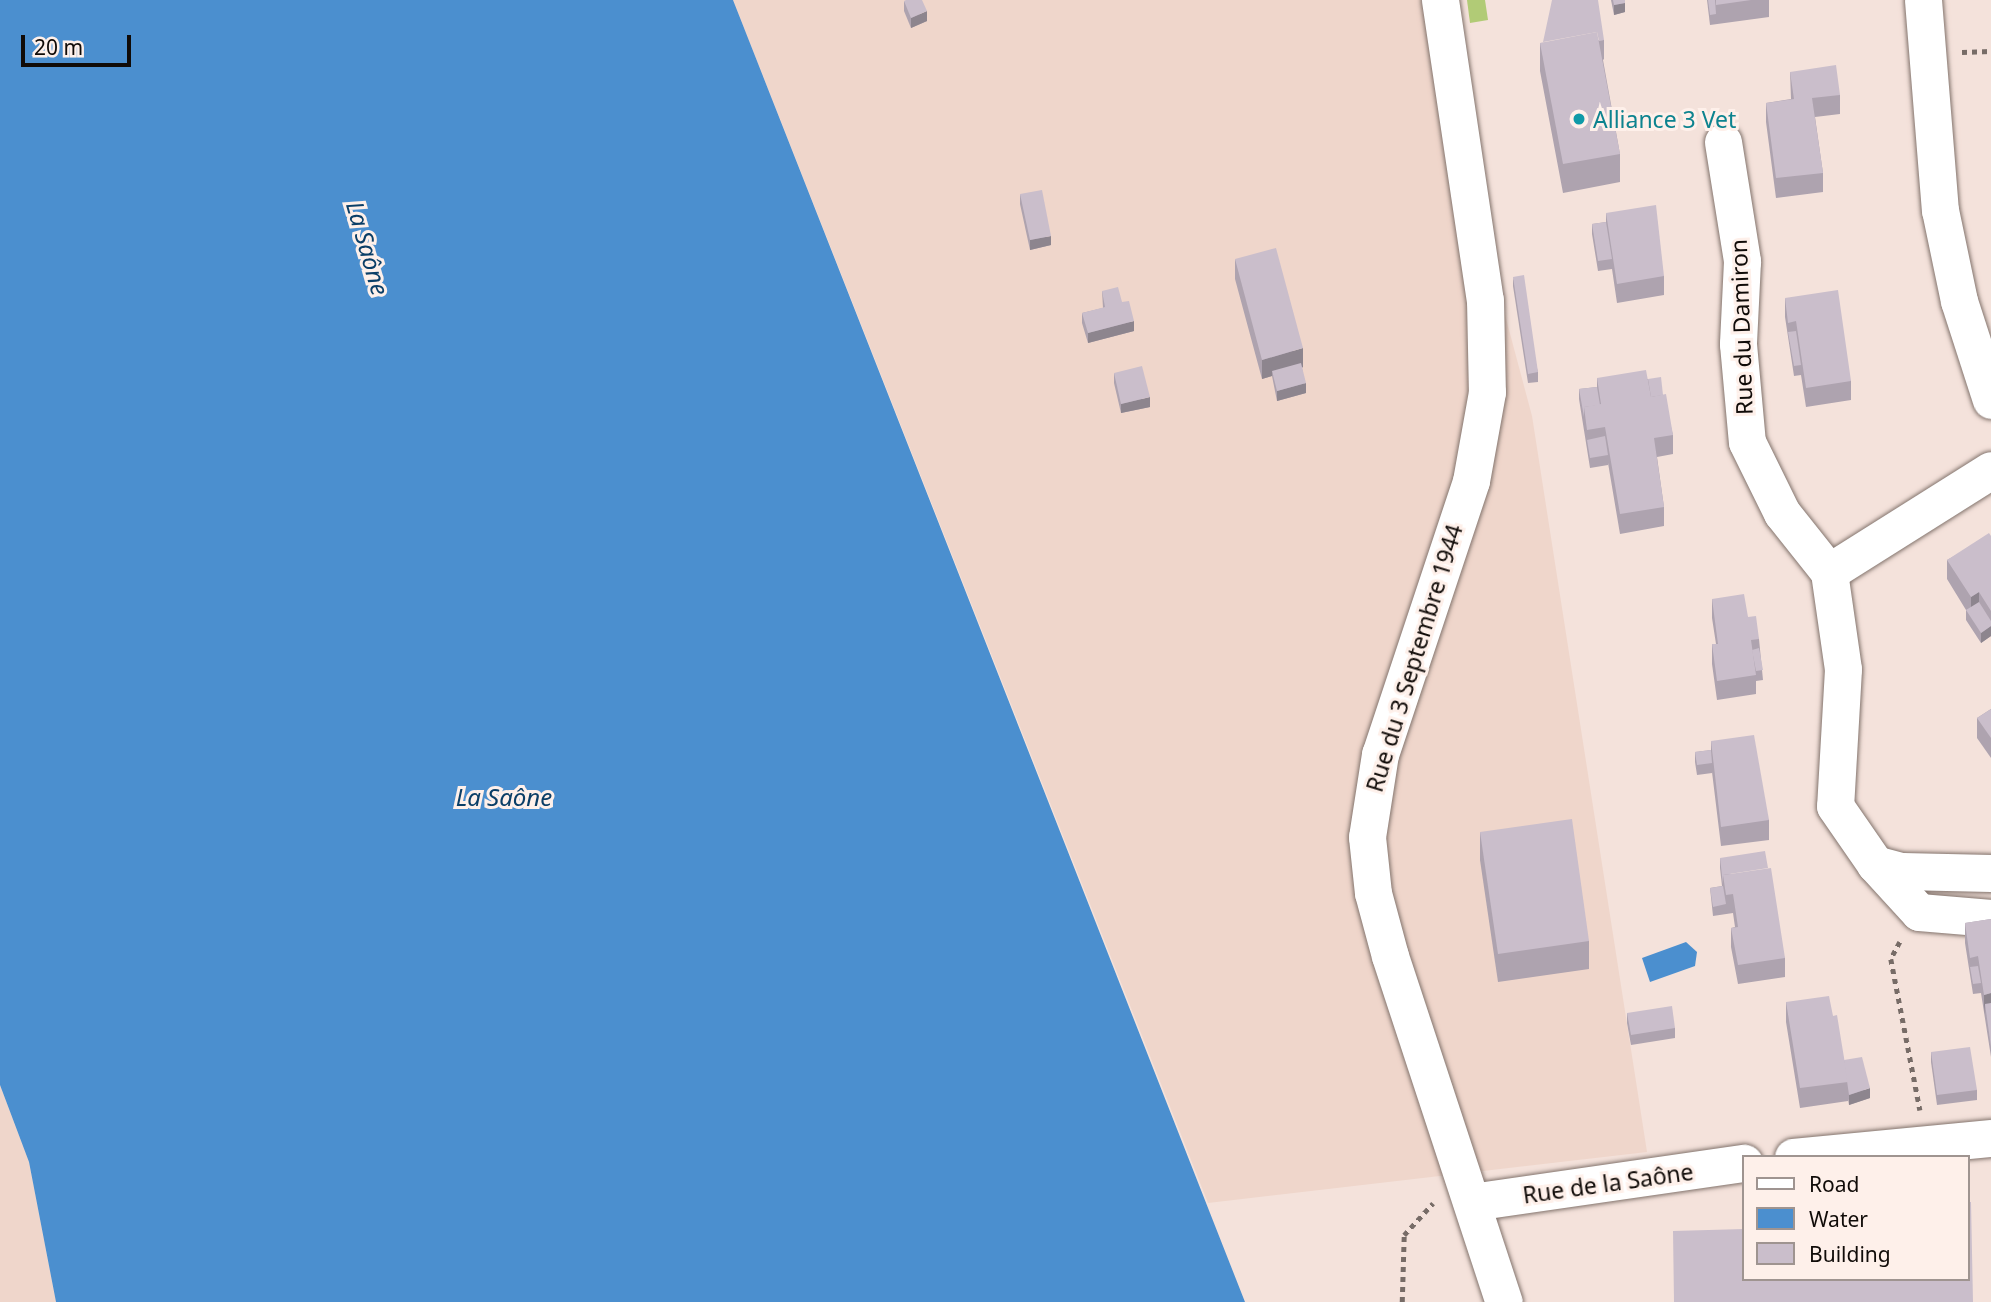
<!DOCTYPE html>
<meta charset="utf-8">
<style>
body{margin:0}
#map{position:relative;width:1991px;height:1302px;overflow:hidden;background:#f4e2db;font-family:"Noto Sans",sans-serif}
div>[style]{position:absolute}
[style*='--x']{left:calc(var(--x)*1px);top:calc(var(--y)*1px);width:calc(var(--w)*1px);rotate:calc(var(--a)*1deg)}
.built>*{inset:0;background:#efd6cb}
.green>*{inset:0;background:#b1cb76}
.water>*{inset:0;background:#4b8fcf}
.path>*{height:4.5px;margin-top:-2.25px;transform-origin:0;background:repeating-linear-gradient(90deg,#776c67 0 5px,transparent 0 10px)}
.roads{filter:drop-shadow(0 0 2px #83746d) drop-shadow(0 0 2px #83746d)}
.minor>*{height:37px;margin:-18.5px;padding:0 18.5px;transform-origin:18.5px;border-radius:18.5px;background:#fff}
.wall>*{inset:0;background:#aea3af}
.shaded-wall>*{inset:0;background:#8d858e}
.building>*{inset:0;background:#cabecb}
.dots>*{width:19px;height:19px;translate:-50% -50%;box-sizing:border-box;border:4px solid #fef0ea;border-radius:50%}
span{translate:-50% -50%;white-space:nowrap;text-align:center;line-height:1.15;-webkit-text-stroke:6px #fef0ea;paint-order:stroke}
.culture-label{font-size:23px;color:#0d838f}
.left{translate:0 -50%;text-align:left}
.street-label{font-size:23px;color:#100b08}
.water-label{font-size:24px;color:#0a3e67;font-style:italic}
.legend{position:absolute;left:1742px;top:1155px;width:228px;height:126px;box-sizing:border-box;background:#fef0ea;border:2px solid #9f9490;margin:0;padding:9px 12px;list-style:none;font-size:21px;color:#100b08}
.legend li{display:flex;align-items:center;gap:14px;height:35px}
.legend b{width:35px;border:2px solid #9f9490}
.scale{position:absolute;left:21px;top:35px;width:110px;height:32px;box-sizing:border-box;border:4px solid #100b08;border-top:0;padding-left:9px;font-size:21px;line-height:24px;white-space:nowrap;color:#100b08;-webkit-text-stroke:5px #fef0ea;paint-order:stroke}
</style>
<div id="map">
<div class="built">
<i style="clip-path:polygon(733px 0,1421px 0,1532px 416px,1647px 1152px,1208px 1203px)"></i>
<i style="clip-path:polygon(0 1085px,29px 1162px,56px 1302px,0 1302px)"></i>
</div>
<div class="green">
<i style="clip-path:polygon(1467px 0,1485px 0,1488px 20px,1470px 23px)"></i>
</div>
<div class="water">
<i style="clip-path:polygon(0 0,733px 0,1245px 1302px,56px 1302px,29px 1162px,0 1085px)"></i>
<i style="clip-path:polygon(1686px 942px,1697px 952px,1695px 966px,1650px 982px,1642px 958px)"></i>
</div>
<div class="path">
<i style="--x:1962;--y:52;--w:29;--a:-2"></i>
<i style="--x:1900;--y:942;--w:19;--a:118"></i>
<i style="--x:1891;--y:959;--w:154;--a:79.1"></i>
<i style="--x:1402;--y:1302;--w:67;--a:-88.3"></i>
<i style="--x:1404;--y:1235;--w:43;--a:-47.8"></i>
</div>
<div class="roads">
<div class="minor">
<i style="--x:1440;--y:0;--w:303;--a:81.5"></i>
<i style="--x:1485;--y:300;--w:92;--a:88.8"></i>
<i style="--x:1487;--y:392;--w:90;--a:100.2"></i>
<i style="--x:1471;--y:481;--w:288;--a:108.4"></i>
<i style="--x:1380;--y:754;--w:84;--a:98.9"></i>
<i style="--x:1367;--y:837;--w:56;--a:83.9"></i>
<i style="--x:1373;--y:893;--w:65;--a:74.9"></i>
<i style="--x:1390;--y:956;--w:364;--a:71.8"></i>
<i style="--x:1923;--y:0;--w:211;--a:85.4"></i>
<i style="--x:1940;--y:210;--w:93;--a:78.2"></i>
<i style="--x:1959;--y:301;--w:104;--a:72.1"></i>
<i style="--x:1723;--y:142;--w:121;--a:80.9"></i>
<i style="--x:1742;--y:261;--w:83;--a:92.8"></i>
<i style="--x:1738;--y:344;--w:98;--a:84.8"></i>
<i style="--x:1747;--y:442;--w:79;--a:63.8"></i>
<i style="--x:1782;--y:513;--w:75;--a:51.5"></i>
<i style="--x:1829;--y:572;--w:98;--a:81.8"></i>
<i style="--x:1843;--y:669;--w:137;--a:93.3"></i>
<i style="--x:1835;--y:806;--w:70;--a:55.4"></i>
<i style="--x:1875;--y:864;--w:65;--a:47.5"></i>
<i style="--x:1919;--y:912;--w:72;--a:4.8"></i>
<i style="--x:1829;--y:572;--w:191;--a:-32.2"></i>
<i style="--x:1875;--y:864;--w:28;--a:15"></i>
<i style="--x:1902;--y:871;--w:89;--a:1.3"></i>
<i style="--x:1793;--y:1157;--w:199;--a:-5.5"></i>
<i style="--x:1472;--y:1202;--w:275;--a:-8.2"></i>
</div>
</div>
<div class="wall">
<i style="clip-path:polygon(1611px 0,1625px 0,1625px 12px,1614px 15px)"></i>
<i style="clip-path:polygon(1707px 0,1769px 0,1769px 17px,1710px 25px)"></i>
<i style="clip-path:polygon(904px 1px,927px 21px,911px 28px,904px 11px)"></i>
<i style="clip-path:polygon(1604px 40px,1604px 59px,1603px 60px,1620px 154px,1620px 182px,1563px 193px,1540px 71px,1540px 43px)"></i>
<i style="clip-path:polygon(1790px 72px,1840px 95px,1840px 114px,1815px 117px,1823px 173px,1823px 192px,1776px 198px,1766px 122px,1766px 103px,1791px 99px)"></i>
<i style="clip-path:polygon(1020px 194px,1051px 245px,1030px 250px,1020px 204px)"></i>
<i style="clip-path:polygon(1606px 213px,1664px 276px,1664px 295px,1617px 303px,1612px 269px,1598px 271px,1592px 234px,1592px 224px,1606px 222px)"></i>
<i style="clip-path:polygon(1235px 259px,1303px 367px,1302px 368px,1306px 393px,1277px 401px,1272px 376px,1262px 379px,1235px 279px)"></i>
<i style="clip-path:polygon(1513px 277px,1538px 372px,1538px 382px,1528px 383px,1513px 286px)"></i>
<i style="clip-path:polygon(1102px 291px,1122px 302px,1134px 331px,1088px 343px,1082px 323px,1082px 313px,1103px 308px)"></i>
<i style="clip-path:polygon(1785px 298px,1851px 381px,1851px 400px,1806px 407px,1801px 375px,1794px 376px,1785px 317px)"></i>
<i style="clip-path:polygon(1114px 373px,1150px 407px,1121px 413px,1114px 383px)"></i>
<i style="clip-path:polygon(1597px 378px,1648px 379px,1663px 395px,1673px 435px,1673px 454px,1657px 457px,1664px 507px,1664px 526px,1620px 534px,1608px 463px,1608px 465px,1590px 468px,1579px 399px,1579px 389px,1597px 387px)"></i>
<i style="clip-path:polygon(1991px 536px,1991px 636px,1981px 643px,1966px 620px,1966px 610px,1947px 579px,1947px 560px)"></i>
<i style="clip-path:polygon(1712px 599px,1748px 617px,1759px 639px,1763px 680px,1756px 681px,1756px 694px,1717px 700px,1712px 664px,1712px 644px,1716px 644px,1712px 618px)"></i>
<i style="clip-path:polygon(1991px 709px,1991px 758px,1977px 738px,1977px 718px)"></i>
<i style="clip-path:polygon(1711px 741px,1769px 820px,1769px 840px,1721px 846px,1712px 772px,1712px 773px,1697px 775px,1695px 762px,1695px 752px,1711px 750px)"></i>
<i style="clip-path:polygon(1480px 832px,1589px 941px,1589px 969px,1498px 982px,1480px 860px)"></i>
<i style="clip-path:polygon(1720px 858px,1785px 958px,1785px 977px,1738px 984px,1731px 947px,1731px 928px,1735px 927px,1733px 913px,1713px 916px,1710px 888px,1722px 886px,1720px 868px)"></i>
<i style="clip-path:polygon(1991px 919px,1991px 1057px,1981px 993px,1973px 994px,1965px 943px,1965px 923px)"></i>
<i style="clip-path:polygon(1786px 1002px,1833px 1016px,1844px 1060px,1870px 1098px,1849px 1105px,1848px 1099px,1848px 1101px,1800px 1108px,1786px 1022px)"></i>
<i style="clip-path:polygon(1627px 1013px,1675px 1028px,1675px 1038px,1631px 1045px,1627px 1023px)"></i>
<i style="clip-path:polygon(1931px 1052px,1977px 1090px,1977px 1100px,1937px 1105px,1931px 1062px)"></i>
</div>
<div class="shaded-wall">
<i style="clip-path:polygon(1625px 3px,1625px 12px,1614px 15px,1614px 5px)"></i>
<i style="clip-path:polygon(927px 11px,927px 21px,911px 28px,911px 18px)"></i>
<i style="clip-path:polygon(1051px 236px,1051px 245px,1030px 250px,1030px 240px)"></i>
<i style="clip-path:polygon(1134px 321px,1134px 331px,1088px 343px,1088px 333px)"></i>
<i style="clip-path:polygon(1303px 348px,1303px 367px,1273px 376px,1272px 371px,1272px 376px,1262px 379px,1262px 360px)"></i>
<i style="clip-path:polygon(1306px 383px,1306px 393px,1277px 401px,1277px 391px)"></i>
<i style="clip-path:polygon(1150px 397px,1150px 407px,1121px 413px,1121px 404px)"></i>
<i style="clip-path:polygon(1979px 592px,1979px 612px,1971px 617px,1971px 597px)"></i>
<i style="clip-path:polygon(1991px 626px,1991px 636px,1981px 643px,1981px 633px)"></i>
<i style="clip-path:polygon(1991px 993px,1991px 1013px,1985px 1004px,1984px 1014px,1984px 995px)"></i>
<i style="clip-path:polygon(1870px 1088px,1870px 1098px,1849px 1105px,1849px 1095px)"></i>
</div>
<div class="building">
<i style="clip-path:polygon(906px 0,922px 0,927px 11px,911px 18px,904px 1px)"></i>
<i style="clip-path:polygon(1552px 0,1598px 0,1604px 40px,1599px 41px,1597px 32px,1543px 42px)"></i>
<i style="clip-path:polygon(1613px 0,1625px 0,1625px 3px,1614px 5px)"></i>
<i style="clip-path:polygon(1708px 0,1715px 0,1716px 14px,1710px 15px)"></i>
<i style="clip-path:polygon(1716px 0,1751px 0,1716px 5px)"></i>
<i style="clip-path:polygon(1597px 32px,1620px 154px,1563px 164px,1540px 43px)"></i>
<i style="clip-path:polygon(1836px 65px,1840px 95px,1812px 98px,1823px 173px,1776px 178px,1766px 103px,1794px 99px,1790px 72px)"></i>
<i style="clip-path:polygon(1042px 190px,1051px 236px,1030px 240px,1020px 194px)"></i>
<i style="clip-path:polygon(1656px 205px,1664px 276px,1617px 284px,1606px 213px)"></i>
<i style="clip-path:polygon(1606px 222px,1612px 259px,1598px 261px,1592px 224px)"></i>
<i style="clip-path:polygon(1276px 248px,1303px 348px,1262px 360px,1235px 259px)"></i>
<i style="clip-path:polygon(1524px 275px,1538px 372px,1528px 374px,1513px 277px)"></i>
<i style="clip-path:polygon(1118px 287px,1122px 302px,1129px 301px,1134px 321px,1088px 333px,1082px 313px,1105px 307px,1102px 291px)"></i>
<i style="clip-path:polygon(1838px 290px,1851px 381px,1806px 388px,1796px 321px,1788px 323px,1785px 298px)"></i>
<i style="clip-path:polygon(1796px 331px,1801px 365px,1794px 366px,1788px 332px)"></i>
<i style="clip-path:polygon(1301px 363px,1306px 383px,1277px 391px,1272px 371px)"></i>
<i style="clip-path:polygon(1142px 366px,1150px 397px,1121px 404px,1114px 373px)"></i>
<i style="clip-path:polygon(1646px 370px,1651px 397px,1666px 394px,1673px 435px,1654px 438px,1664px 507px,1620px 514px,1605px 427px,1587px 430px,1584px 407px,1601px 404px,1597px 378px)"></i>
<i style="clip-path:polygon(1661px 377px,1663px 395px,1651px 397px,1648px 379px)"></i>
<i style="clip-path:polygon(1597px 387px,1600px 405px,1584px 407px,1584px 417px,1579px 389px)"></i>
<i style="clip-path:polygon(1605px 436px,1608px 455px,1590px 458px,1587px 440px)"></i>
<i style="clip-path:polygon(1989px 533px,1991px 536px,1991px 611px,1979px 592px,1971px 597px,1947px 560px)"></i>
<i style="clip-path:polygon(1744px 594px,1748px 617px,1756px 616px,1759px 639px,1751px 640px,1756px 675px,1717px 681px,1712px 644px,1718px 644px,1712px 599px)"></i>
<i style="clip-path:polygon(1979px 602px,1991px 621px,1991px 626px,1981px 633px,1966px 610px)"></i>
<i style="clip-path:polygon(1759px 648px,1763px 670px,1756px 671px,1752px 650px)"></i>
<i style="clip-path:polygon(1991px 709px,1991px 738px,1977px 718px)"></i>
<i style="clip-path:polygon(1754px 735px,1769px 820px,1721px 827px,1711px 741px)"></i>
<i style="clip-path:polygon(1711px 750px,1712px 763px,1697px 765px,1695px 752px)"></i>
<i style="clip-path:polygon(1572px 819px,1589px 941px,1498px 954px,1480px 832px)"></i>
<i style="clip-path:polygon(1765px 851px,1768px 868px,1723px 875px,1723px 884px,1720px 858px)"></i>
<i style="clip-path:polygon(1771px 868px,1785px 958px,1738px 965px,1731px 928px,1738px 927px,1733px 894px,1726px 895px,1723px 875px)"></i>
<i style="clip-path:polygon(1723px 886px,1726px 904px,1713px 907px,1710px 888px)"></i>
<i style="clip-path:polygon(1991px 919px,1991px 993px,1984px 995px,1978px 956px,1970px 958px,1965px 923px)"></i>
<i style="clip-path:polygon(1978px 966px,1981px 983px,1973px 984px,1970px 967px)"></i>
<i style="clip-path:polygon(1829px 996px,1833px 1016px,1837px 1015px,1848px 1082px,1800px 1088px,1786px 1002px)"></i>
<i style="clip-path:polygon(1991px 1003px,1991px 1047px,1985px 1004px)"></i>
<i style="clip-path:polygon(1672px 1006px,1675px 1028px,1631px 1035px,1627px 1013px)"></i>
<i style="clip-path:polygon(1970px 1047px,1977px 1090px,1937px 1095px,1931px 1052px)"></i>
<i style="clip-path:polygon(1862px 1057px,1870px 1088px,1849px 1095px,1844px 1060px)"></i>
<i style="clip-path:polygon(1968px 1202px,1971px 1202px,1973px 1302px,1674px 1302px,1673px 1231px,1744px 1229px,1744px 1279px,1968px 1279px)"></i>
</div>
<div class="dots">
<i style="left:1579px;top:119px;background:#0f9aa8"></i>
</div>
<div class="culture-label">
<span class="left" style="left:1593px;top:119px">Alliance 3 Vet</span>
</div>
<div class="street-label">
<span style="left:1741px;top:327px;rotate:-92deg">Rue du Damiron</span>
<span style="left:1414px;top:658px;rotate:-73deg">Rue du 3 Septembre 1944</span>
<span style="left:1608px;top:1183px;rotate:-8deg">Rue de la Saône</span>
</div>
<div class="water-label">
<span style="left:368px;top:248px;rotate:74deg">La Saône</span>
<span style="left:504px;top:797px">La Saône</span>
</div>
<ul class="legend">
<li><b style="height:9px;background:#fff"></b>Road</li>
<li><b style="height:19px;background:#4b8fcf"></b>Water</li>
<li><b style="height:19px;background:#cabecb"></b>Building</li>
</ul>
<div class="scale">20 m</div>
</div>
